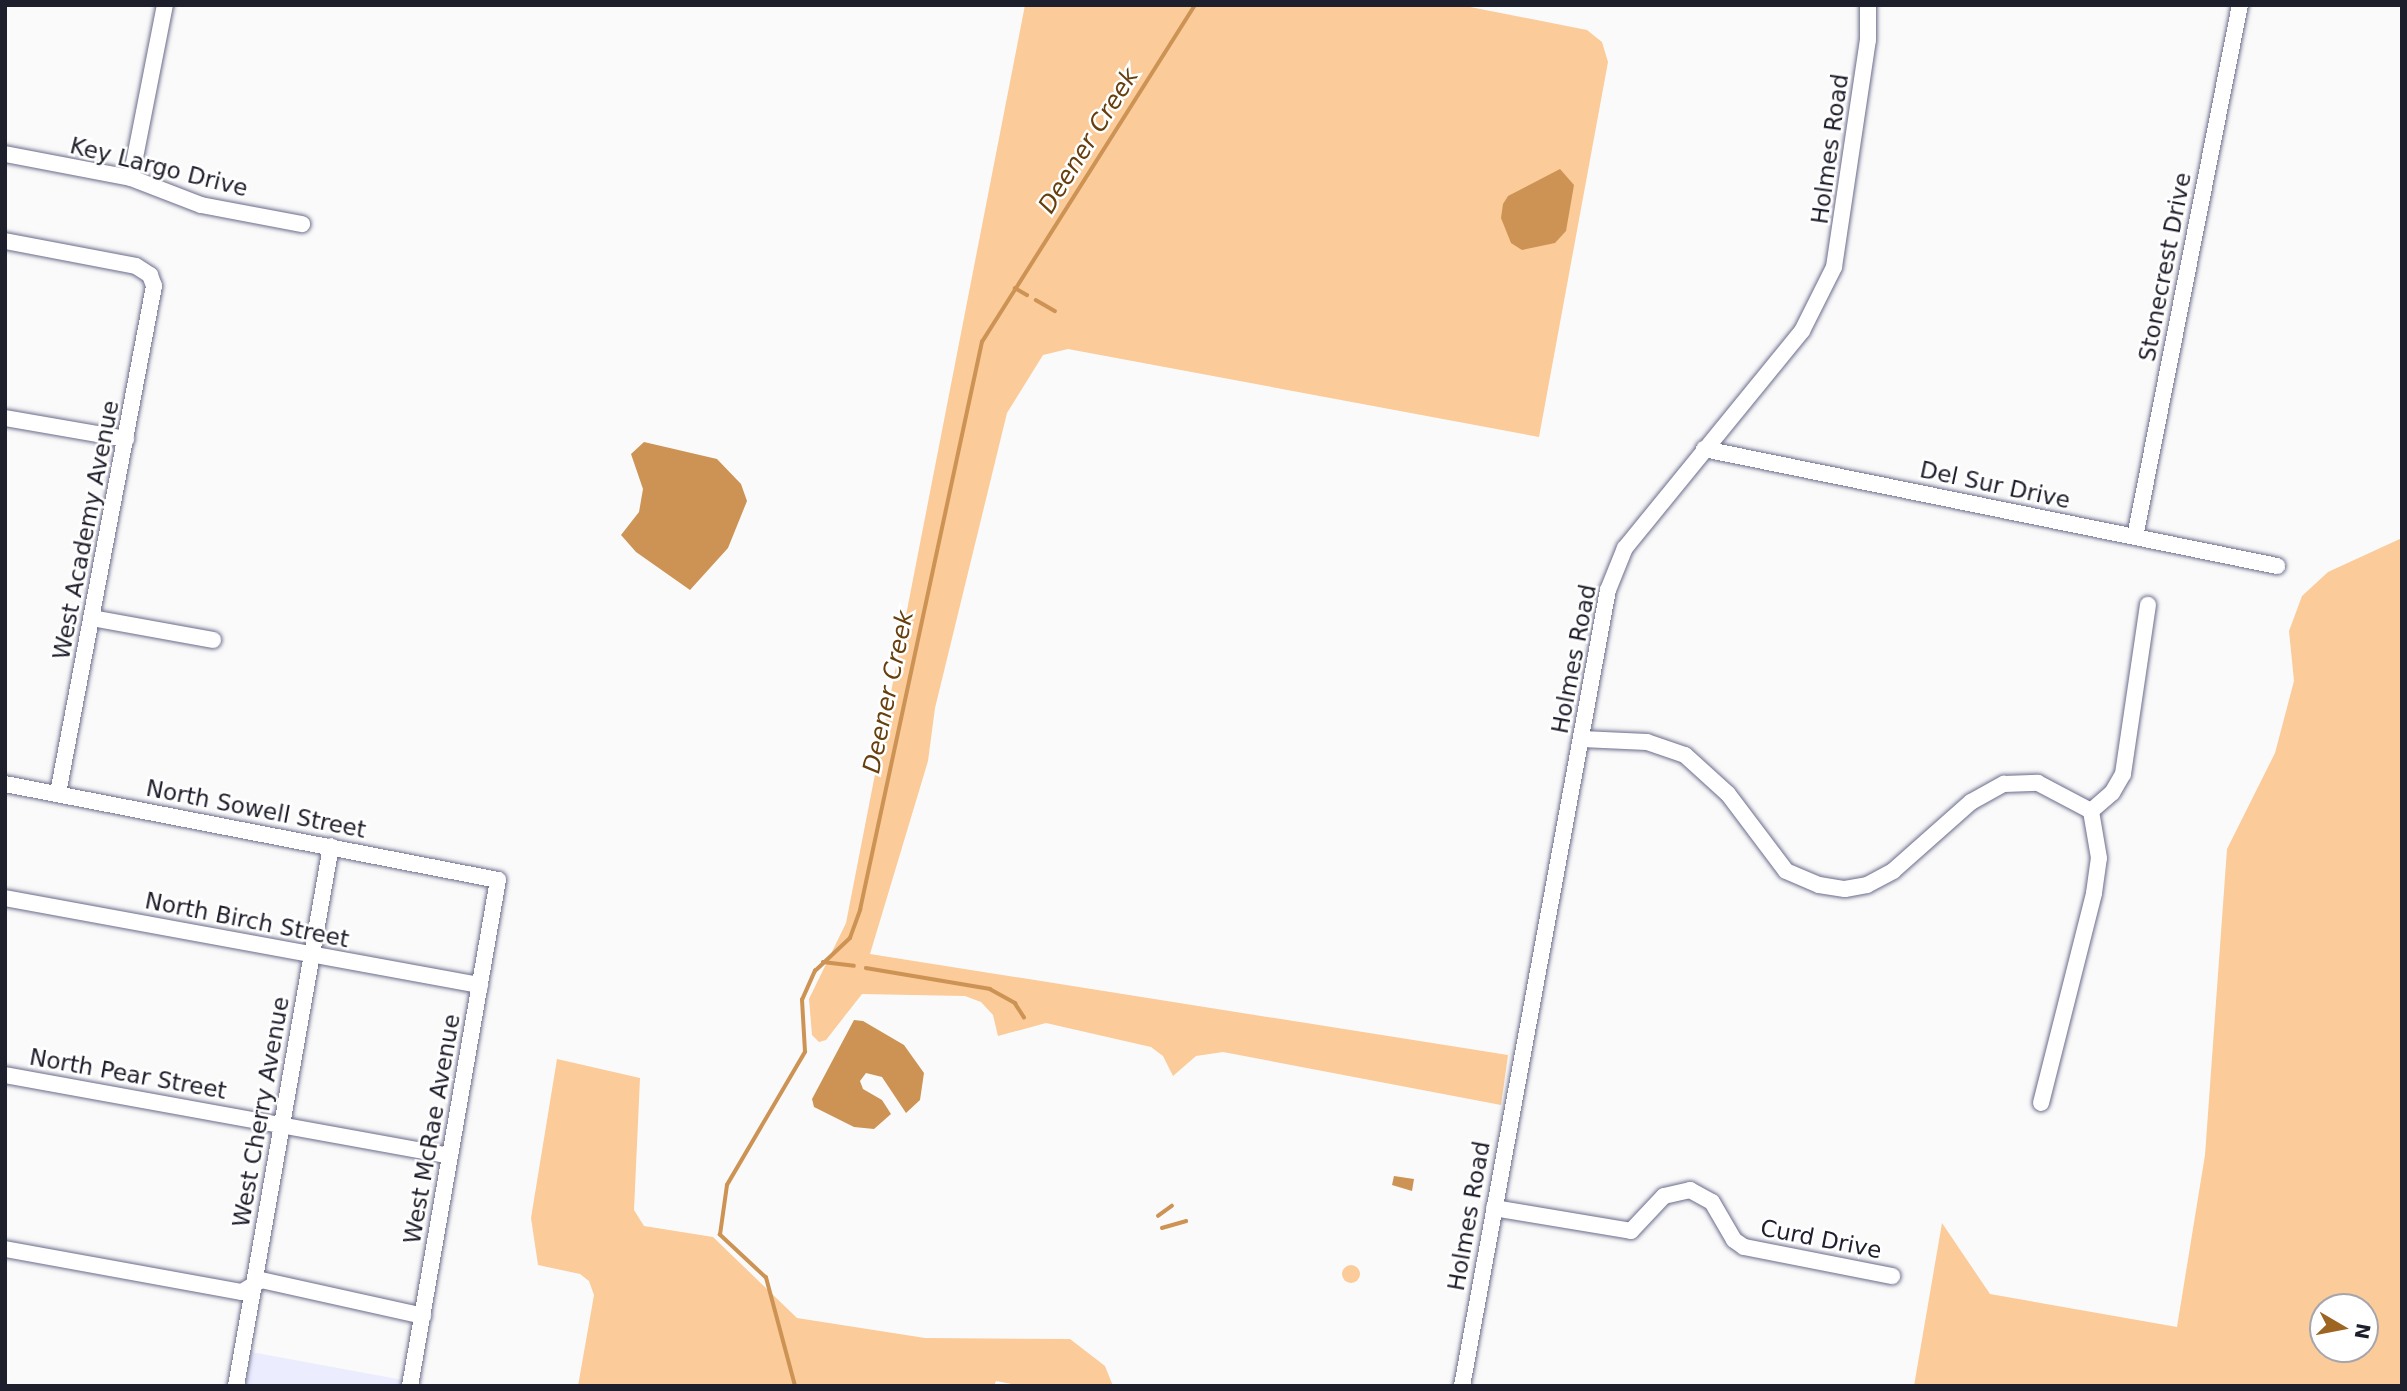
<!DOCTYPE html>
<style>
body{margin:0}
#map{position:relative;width:2407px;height:1391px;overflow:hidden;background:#fafafa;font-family:"DejaVu Sans",sans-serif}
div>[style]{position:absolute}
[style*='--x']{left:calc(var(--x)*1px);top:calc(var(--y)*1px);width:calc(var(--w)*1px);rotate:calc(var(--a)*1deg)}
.built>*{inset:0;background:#ebecfe}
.green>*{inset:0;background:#fbcb99}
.round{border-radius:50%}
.water>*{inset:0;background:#cd9354}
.stream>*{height:3.5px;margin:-1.75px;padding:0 1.75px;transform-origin:1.75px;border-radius:1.75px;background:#cd9354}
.roads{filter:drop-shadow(0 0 2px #6a6c8b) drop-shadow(0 0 2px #6a6c8b)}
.minor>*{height:16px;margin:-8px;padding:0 8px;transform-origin:8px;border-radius:8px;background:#fff}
span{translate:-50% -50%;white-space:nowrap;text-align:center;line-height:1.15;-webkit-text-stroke:5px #fff;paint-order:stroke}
.street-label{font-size:23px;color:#1e1f2c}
.water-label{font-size:24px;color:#663f0d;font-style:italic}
.frame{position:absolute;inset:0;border:7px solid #1e1f2c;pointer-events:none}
.north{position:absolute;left:2309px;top:1293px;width:70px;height:70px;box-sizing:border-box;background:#fff;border:2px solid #a5a5ab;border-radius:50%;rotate:100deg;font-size:19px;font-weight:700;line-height:28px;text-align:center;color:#1e1f2c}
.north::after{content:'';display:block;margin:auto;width:24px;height:32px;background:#9d6521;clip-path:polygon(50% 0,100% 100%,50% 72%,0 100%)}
</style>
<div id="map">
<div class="built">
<i style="clip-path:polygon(251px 1352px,403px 1380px,402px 1386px,245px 1386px)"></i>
</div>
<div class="green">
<i style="clip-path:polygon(1025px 5px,1460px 5px,1587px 30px,1602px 42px,1608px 62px,1539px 437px,1068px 349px,1043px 355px,1007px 413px,935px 708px,928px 761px,870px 954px,1508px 1055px,1501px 1105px,1223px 1052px,1196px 1056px,1173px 1076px,1163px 1056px,1151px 1047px,1046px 1023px,998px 1036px,993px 1015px,981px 1002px,965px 996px,862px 994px,826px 1040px,819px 1042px,812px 1035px,809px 999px,846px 923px)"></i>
<i style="clip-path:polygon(evenodd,2402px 538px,2402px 1386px,1914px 1386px,1942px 1223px,1990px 1294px,2177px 1327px,2205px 1155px,2227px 849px,2275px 753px,2294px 681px,2289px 631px,2302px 596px,2328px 572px,2402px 538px,2365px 1307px,2365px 1349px,2323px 1349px,2323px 1307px,2365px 1307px)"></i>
<i style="clip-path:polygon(557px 1059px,640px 1078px,634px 1210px,644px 1226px,713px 1237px,797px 1318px,925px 1338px,1070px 1339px,1105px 1366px,1113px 1386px,1022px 1386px,996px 1381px,994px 1386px,578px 1386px,594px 1295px,589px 1281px,580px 1274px,538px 1265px,531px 1218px)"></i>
<i class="round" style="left:1342px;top:1265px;width:18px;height:18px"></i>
</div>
<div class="water">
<i style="clip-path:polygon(1560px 169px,1574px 185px,1566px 231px,1555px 243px,1522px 250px,1511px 243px,1501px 218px,1503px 204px,1508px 196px)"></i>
<i style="clip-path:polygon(644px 442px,717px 459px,741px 484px,747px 501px,728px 548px,690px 590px,636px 552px,621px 535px,639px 512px,643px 489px,631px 454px)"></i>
<i style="clip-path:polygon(854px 1020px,863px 1021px,904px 1045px,924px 1073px,920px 1100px,906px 1113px,882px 1077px,866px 1073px,860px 1081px,863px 1089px,882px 1100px,891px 1114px,874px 1129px,854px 1127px,814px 1107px,812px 1099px)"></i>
<i style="clip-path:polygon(1394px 1176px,1414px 1179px,1412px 1191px,1392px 1185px)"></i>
</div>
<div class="stream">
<i style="--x:1015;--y:288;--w:14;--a:30"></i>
<i style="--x:1036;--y:300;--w:22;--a:30"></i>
<i style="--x:823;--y:962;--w:31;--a:7"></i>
<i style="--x:866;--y:968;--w:126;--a:9.6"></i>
<i style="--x:990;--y:989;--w:29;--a:29"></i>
<i style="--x:1015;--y:1003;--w:17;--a:57"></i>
<i style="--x:1158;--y:1216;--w:17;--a:-36"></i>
<i style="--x:1162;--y:1228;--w:25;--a:-16"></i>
<i style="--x:795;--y:1386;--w:112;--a:-105"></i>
<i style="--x:766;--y:1278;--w:63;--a:-136.9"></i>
<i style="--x:720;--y:1235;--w:50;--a:-82"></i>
<i style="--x:727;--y:1185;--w:154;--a:-59.6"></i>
<i style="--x:805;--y:1052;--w:52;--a:-93.3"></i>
<i style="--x:802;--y:1000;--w:32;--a:-66"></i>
<i style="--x:815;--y:971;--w:48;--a:-43.3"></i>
<i style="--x:850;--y:938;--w:30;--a:-70"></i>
<i style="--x:860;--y:910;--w:581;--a:-77.88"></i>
<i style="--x:982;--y:342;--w:399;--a:-57.7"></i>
</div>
<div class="roads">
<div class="minor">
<i style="--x:5;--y:154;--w:128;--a:10.8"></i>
<i style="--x:131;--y:178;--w:75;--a:21.1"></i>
<i style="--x:201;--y:205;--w:103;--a:10.7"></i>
<i style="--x:131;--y:178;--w:176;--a:-78.9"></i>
<i style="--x:5;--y:241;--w:133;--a:10.8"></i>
<i style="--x:136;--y:266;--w:17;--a:33"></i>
<i style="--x:150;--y:275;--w:12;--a:70"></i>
<i style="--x:154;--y:286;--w:516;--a:100.72"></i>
<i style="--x:5;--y:418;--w:123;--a:9.8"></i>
<i style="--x:1704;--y:449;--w:585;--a:11.54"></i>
<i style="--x:2135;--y:537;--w:542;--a:-78.84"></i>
<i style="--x:92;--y:618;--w:123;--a:10.3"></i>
<i style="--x:1582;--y:739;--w:65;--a:2.6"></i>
<i style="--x:1647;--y:742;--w:40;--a:18.9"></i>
<i style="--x:1685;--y:755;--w:58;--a:42.2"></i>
<i style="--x:1728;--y:794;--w:96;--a:53"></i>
<i style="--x:1786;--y:871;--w:36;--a:23"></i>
<i style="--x:1819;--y:885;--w:26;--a:9"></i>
<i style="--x:1845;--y:889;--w:22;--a:-10"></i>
<i style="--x:1867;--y:885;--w:30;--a:-28"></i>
<i style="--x:1893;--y:871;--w:104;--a:-41.5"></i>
<i style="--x:1971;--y:802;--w:38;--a:-29"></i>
<i style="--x:2004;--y:784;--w:34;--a:-2"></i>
<i style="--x:2038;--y:783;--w:60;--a:27.8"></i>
<i style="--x:5;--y:784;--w:502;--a:11.02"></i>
<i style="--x:498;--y:880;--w:514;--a:99.87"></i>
<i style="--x:5;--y:898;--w:483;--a:10.4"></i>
<i style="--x:5;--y:1075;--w:452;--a:10.3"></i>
<i style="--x:2041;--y:1103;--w:217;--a:-75.8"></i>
<i style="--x:2094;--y:893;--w:35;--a:-82"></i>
<i style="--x:2099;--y:858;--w:48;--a:-99.7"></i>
<i style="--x:2091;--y:811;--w:28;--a:-41"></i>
<i style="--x:2112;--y:793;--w:22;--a:-60"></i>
<i style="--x:2123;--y:774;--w:171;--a:-81.6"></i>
<i style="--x:1494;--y:1208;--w:139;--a:9.5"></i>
<i style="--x:1631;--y:1231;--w:48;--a:-46.7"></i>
<i style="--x:1664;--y:1196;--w:27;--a:-13"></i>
<i style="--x:1690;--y:1190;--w:25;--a:29"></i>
<i style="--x:1712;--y:1202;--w:44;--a:59.9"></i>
<i style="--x:1734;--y:1240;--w:12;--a:35"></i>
<i style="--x:1744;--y:1247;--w:151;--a:11.1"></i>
<i style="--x:5;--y:1249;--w:241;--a:10.3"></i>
<i style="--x:242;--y:1292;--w:22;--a:-32"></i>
<i style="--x:261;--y:1280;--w:166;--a:12.5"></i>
<i style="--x:236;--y:1386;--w:548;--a:-80.02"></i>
<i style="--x:1462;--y:1386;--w:809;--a:-79.61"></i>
<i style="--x:1608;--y:590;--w:45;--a:-68"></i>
<i style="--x:1625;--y:548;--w:280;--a:-50.8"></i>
<i style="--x:1802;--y:331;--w:72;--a:-63.4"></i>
<i style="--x:1834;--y:267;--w:230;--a:-81.5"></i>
<i style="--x:1868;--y:40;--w:35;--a:-90"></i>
</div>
</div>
<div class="street-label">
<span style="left:1830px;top:149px;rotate:-82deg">Holmes Road</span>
<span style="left:159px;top:167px;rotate:14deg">Key Largo Drive</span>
<span style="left:2165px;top:267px;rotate:-79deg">Stonecrest Drive</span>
<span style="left:1995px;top:485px;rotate:12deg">Del Sur Drive</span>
<span style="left:86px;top:530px;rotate:-79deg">West Academy Avenue</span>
<span style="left:1574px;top:659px;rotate:-79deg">Holmes Road</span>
<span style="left:256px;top:809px;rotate:11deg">North Sowell Street</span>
<span style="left:247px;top:920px;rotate:11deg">North Birch Street</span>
<span style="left:128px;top:1074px;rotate:10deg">North Pear Street</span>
<span style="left:261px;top:1112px;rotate:-80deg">West Cherry Avenue</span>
<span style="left:432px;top:1129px;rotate:-80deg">West McRae Avenue</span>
<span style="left:1469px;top:1216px;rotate:-80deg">Holmes Road</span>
<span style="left:1821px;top:1239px;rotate:11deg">Curd Drive</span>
</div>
<div class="water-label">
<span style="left:1089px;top:141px;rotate:-58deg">Deener Creek</span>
<span style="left:889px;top:692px;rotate:-78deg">Deener Creek</span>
</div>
<div class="frame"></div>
<div class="north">N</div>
</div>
